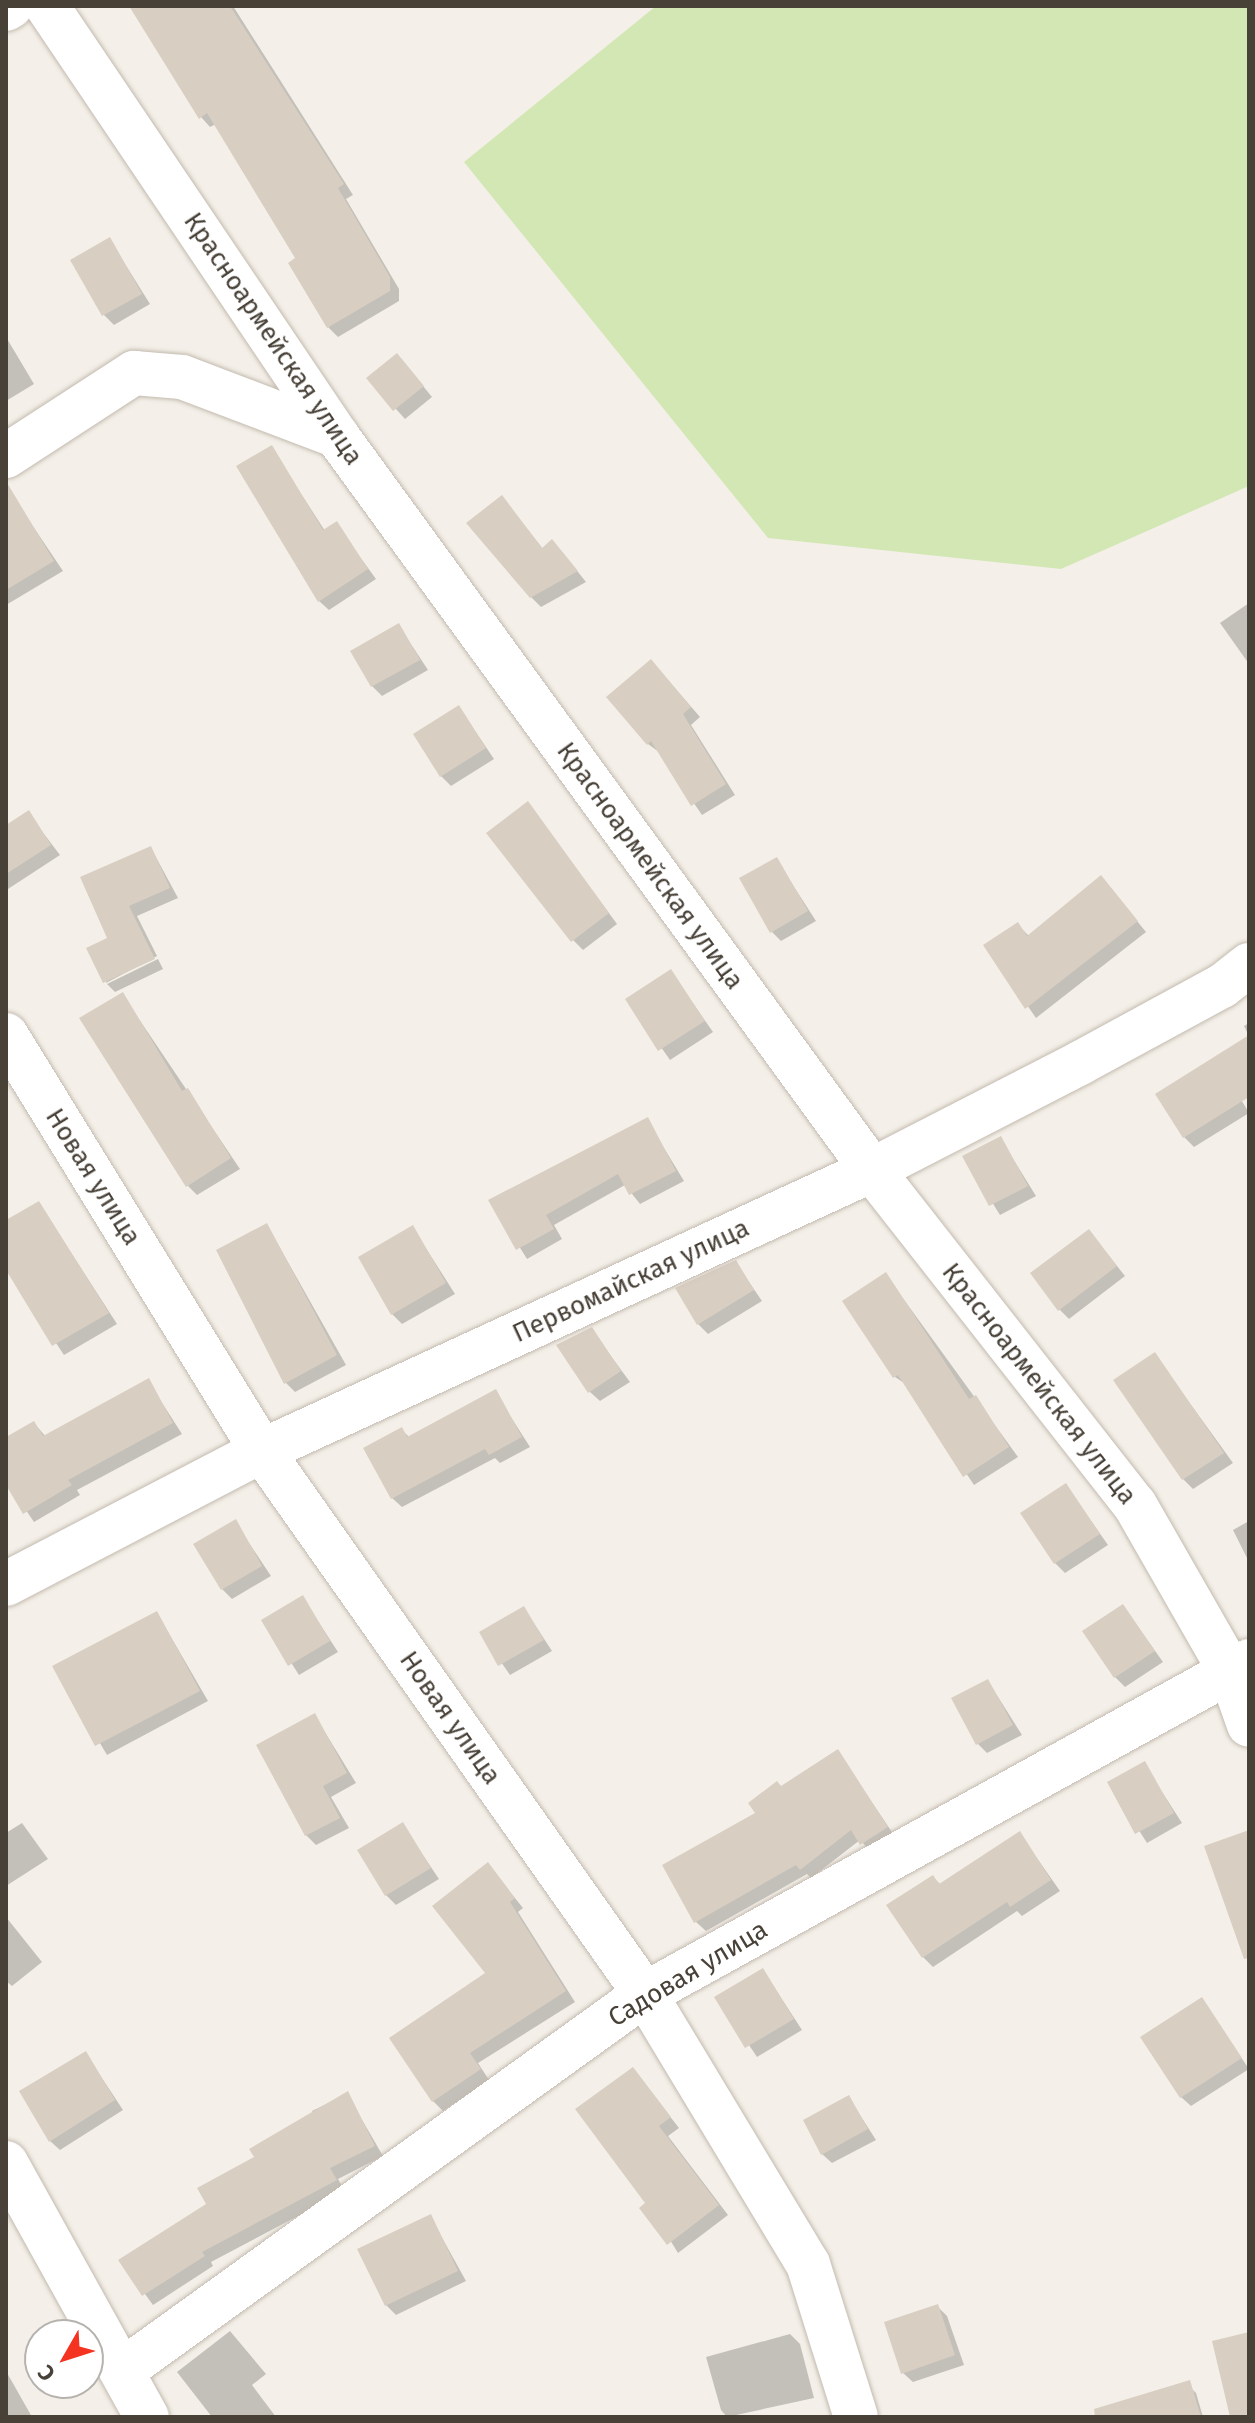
<!DOCTYPE html>
<meta charset="utf-8">
<style>
body{margin:0}
#map{position:relative;width:1255px;height:2423px;overflow:hidden;background:#f4f0e9;font-family:"Fira Sans",sans-serif}
div>[style]{position:absolute}
[style*='--x']{left:calc(var(--x)*1px);top:calc(var(--y)*1px);width:calc(var(--w)*1px);rotate:calc(var(--a)*1deg)}
.green>*{inset:0;background:#d3e7b4}
.shadow>*{inset:0;background:#0003}
.building>*{inset:0;background:#d9cec2}
.roads{filter:drop-shadow(0 0 2px #c3baaf) drop-shadow(0 0 2px #c3baaf)}
.minor>*{height:44px;margin:-22px;padding:0 22px;transform-origin:22px;border-radius:22px;background:#fff}
span{translate:-50% -50%;white-space:nowrap;text-align:center;line-height:1.15;-webkit-text-stroke:7px #fff;paint-order:stroke}
.street-label{font-size:26px;color:#484138}
.frame{position:absolute;inset:0;border:8px solid #484138;pointer-events:none}
.north{position:absolute;left:24px;top:2319px;width:80px;height:80px;box-sizing:border-box;background:#fff;border:2px solid #b6b3af;border-radius:50%;rotate:231deg;font-size:22px;font-weight:700;line-height:32px;text-align:center;color:#484138}
.north::after{content:'';display:block;margin:auto;width:28px;height:36px;background:#f43321;clip-path:polygon(50% 0,100% 100%,50% 72%,0 100%)}
</style>
<div id="map">
<div class="green">
<i style="clip-path:polygon(656px 6px,1249px 6px,1249px 486px,1061px 569px,768px 538px,464px 162px)"></i>
</div>
<div class="shadow">
<i style="clip-path:polygon(132px 6px,233px 6px,353px 195px,346px 199px,399px 289px,399px 301px,338px 337px,328px 327px,297px 259px,216px 124px,210px 127px,201px 117px)"></i>
<i style="clip-path:polygon(110px 240px,150px 304px,114px 325px,104px 315px)"></i>
<i style="clip-path:polygon(6px 337px,34px 384px,6px 401px)"></i>
<i style="clip-path:polygon(406px 365px,432px 397px,405px 419px,369px 379px)"></i>
<i style="clip-path:polygon(271px 447px,325px 531px,336px 524px,376px 579px,329px 610px,319px 601px)"></i>
<i style="clip-path:polygon(502px 497px,543px 549px,562px 552px,586px 582px,541px 607px,531px 597px)"></i>
<i style="clip-path:polygon(26px 516px,63px 571px,6px 605px,6px 528px)"></i>
<i style="clip-path:polygon(1249px 603px,1249px 664px,1220px 623px)"></i>
<i style="clip-path:polygon(399px 626px,428px 670px,382px 696px,372px 686px)"></i>
<i style="clip-path:polygon(660px 671px,700px 717px,691px 725px,735px 795px,702px 815px,659px 752px,648px 744px)"></i>
<i style="clip-path:polygon(459px 707px,494px 759px,451px 786px,441px 776px)"></i>
<i style="clip-path:polygon(528px 803px,617px 924px,583px 950px,573px 940px)"></i>
<i style="clip-path:polygon(28px 813px,60px 855px,8px 889px,6px 828px)"></i>
<i style="clip-path:polygon(151px 848px,178px 898px,137px 916px,157px 956px,106px 983px,110px 938px)"></i>
<i style="clip-path:polygon(776px 859px,816px 921px,781px 941px,771px 931px)"></i>
<i style="clip-path:polygon(1110px 888px,1146px 932px,1036px 1018px,986px 946px,1018px 925px,1030px 937px)"></i>
<i style="clip-path:polygon(158px 959px,163px 969px,115px 992px,107px 984px)"></i>
<i style="clip-path:polygon(671px 972px,713px 1032px,670px 1060px,628px 1000px)"></i>
<i style="clip-path:polygon(122px 994px,240px 1169px,197px 1195px,187px 1185px)"></i>
<i style="clip-path:polygon(1249px 1023px,1249px 1036px,1244px 1026px)"></i>
<i style="clip-path:polygon(1223px 1069px,1249px 1113px,1194px 1147px,1184px 1137px)"></i>
<i style="clip-path:polygon(647px 1120px,684px 1181px,640px 1204px,625px 1185px,554px 1225px,562px 1239px,527px 1259px,491px 1201px)"></i>
<i style="clip-path:polygon(1000px 1138px,1036px 1196px,1000px 1215px,964px 1157px)"></i>
<i style="clip-path:polygon(39px 1203px,117px 1324px,64px 1355px,6px 1268px,6px 1222px)"></i>
<i style="clip-path:polygon(267px 1225px,346px 1365px,295px 1392px,285px 1382px)"></i>
<i style="clip-path:polygon(413px 1228px,455px 1294px,402px 1324px,392px 1314px)"></i>
<i style="clip-path:polygon(1089px 1231px,1125px 1276px,1069px 1319px,1059px 1309px)"></i>
<i style="clip-path:polygon(736px 1263px,762px 1301px,708px 1334px,698px 1324px)"></i>
<i style="clip-path:polygon(886px 1275px,1018px 1457px,974px 1485px,907px 1385px,895px 1377px)"></i>
<i style="clip-path:polygon(591px 1329px,630px 1382px,600px 1401px,590px 1392px)"></i>
<i style="clip-path:polygon(1155px 1355px,1233px 1463px,1193px 1489px,1183px 1479px)"></i>
<i style="clip-path:polygon(148px 1381px,182px 1434px,77px 1490px,80px 1495px,34px 1522px,6px 1481px,6px 1440px,34px 1423px,46px 1437px)"></i>
<i style="clip-path:polygon(495px 1392px,530px 1447px,500px 1463px,495px 1458px,402px 1507px,392px 1498px,402px 1430px,410px 1438px)"></i>
<i style="clip-path:polygon(1066px 1485px,1108px 1545px,1065px 1573px,1055px 1563px)"></i>
<i style="clip-path:polygon(1249px 1521px,1249px 1562px,1233px 1530px)"></i>
<i style="clip-path:polygon(235px 1522px,271px 1576px,232px 1599px,222px 1589px)"></i>
<i style="clip-path:polygon(303px 1598px,338px 1652px,299px 1675px,264px 1620px)"></i>
<i style="clip-path:polygon(1123px 1606px,1163px 1662px,1125px 1687px,1115px 1677px)"></i>
<i style="clip-path:polygon(524px 1608px,552px 1651px,510px 1675px,481px 1633px)"></i>
<i style="clip-path:polygon(157px 1613px,208px 1701px,107px 1755px,55px 1667px)"></i>
<i style="clip-path:polygon(988px 1681px,1022px 1735px,987px 1753px,978px 1744px)"></i>
<i style="clip-path:polygon(315px 1716px,356px 1783px,331px 1797px,349px 1828px,316px 1845px,306px 1835px)"></i>
<i style="clip-path:polygon(838px 1752px,896px 1838px,872px 1853px,860px 1840px,811px 1878px,807px 1874px,706px 1931px,696px 1922px,758px 1813px,782px 1788px)"></i>
<i style="clip-path:polygon(1144px 1764px,1182px 1823px,1147px 1843px,1109px 1783px)"></i>
<i style="clip-path:polygon(22px 1823px,48px 1859px,6px 1886px,6px 1833px)"></i>
<i style="clip-path:polygon(402px 1824px,439px 1879px,396px 1905px,386px 1895px)"></i>
<i style="clip-path:polygon(1020px 1834px,1060px 1891px,1022px 1916px,1017px 1911px,933px 1967px,923px 1957px,933px 1877px,941px 1885px)"></i>
<i style="clip-path:polygon(488px 1865px,523px 1908px,518px 1912px,575px 2002px,478px 2063px,489px 2080px,443px 2111px,433px 2101px,488px 1974px)"></i>
<i style="clip-path:polygon(6px 1917px,42px 1962px,12px 1986px,6px 1981px)"></i>
<i style="clip-path:polygon(763px 1970px,802px 2030px,757px 2057px,717px 1997px)"></i>
<i style="clip-path:polygon(1202px 2000px,1249px 2069px,1191px 2106px,1181px 2097px)"></i>
<i style="clip-path:polygon(86px 2054px,123px 2110px,60px 2150px,50px 2141px)"></i>
<i style="clip-path:polygon(633px 2069px,679px 2128px,668px 2136px,728px 2215px,678px 2253px,648px 2204px)"></i>
<i style="clip-path:polygon(347px 2094px,383px 2156px,338px 2179px,345px 2191px,211px 2262px,213px 2266px,153px 2305px,121px 2261px,208px 2204px,257px 2158px,314px 2115px,312px 2111px)"></i>
<i style="clip-path:polygon(849px 2098px,876px 2140px,832px 2163px,822px 2154px)"></i>
<i style="clip-path:polygon(430px 2216px,466px 2281px,396px 2315px,386px 2305px)"></i>
<i style="clip-path:polygon(937px 2306px,947px 2316px,964px 2365px,913px 2382px,903px 2373px)"></i>
<i style="clip-path:polygon(230px 2331px,266px 2374px,252px 2385px,276px 2417px,212px 2417px,177px 2372px)"></i>
<i style="clip-path:polygon(790px 2334px,800px 2344px,814px 2398px,727px 2417px,721px 2410px,706px 2357px)"></i>
<i style="clip-path:polygon(6px 2371px,32px 2417px,6px 2417px)"></i>
<i style="clip-path:polygon(1186px 2383px,1196px 2393px,1203px 2417px,1138px 2417px)"></i>
</div>
<div class="building">
<i style="clip-path:polygon(129px 6px,230px 6px,344px 184px,338px 188px,390px 277px,390px 291px,327px 328px,288px 263px,295px 258px,207px 113px,199px 119px)"></i>
<i style="clip-path:polygon(110px 237px,142px 294px,102px 316px,70px 260px)"></i>
<i style="clip-path:polygon(397px 353px,424px 386px,393px 411px,366px 378px)"></i>
<i style="clip-path:polygon(272px 445px,323px 530px,337px 521px,368px 569px,318px 602px,236px 466px)"></i>
<i style="clip-path:polygon(6px 481px,54px 561px,6px 590px)"></i>
<i style="clip-path:polygon(502px 495px,542px 548px,552px 539px,578px 571px,530px 598px,466px 523px)"></i>
<i style="clip-path:polygon(399px 623px,420px 660px,371px 687px,350px 651px)"></i>
<i style="clip-path:polygon(651px 659px,691px 707px,683px 714px,726px 784px,691px 806px,651px 741px,647px 745px,606px 697px)"></i>
<i style="clip-path:polygon(459px 705px,486px 748px,440px 777px,413px 734px)"></i>
<i style="clip-path:polygon(528px 801px,609px 913px,571px 942px,486px 833px)"></i>
<i style="clip-path:polygon(29px 810px,51px 845px,6px 874px,6px 825px)"></i>
<i style="clip-path:polygon(151px 846px,170px 888px,129px 906px,155px 959px,103px 983px,86px 948px,107px 938px,80px 877px)"></i>
<i style="clip-path:polygon(777px 857px,808px 911px,770px 933px,739px 878px)"></i>
<i style="clip-path:polygon(1101px 875px,1138px 921px,1025px 1009px,983px 945px,1018px 922px,1027px 936px)"></i>
<i style="clip-path:polygon(671px 969px,705px 1021px,658px 1051px,625px 999px)"></i>
<i style="clip-path:polygon(123px 992px,182px 1091px,188px 1088px,231px 1158px,186px 1187px,79px 1018px)"></i>
<i style="clip-path:polygon(1249px 1035px,1249px 1097px,1183px 1138px,1155px 1094px)"></i>
<i style="clip-path:polygon(648px 1117px,676px 1171px,629px 1195px,618px 1174px,546px 1215px,554px 1229px,516px 1250px,488px 1200px)"></i>
<i style="clip-path:polygon(1001px 1136px,1028px 1186px,989px 1206px,962px 1156px)"></i>
<i style="clip-path:polygon(39px 1201px,109px 1313px,52px 1346px,6px 1270px,6px 1220px)"></i>
<i style="clip-path:polygon(267px 1223px,337px 1355px,284px 1384px,216px 1250px)"></i>
<i style="clip-path:polygon(413px 1225px,446px 1283px,391px 1315px,358px 1257px)"></i>
<i style="clip-path:polygon(1089px 1229px,1117px 1266px,1058px 1311px,1030px 1273px)"></i>
<i style="clip-path:polygon(736px 1260px,754px 1290px,697px 1325px,675px 1288px)"></i>
<i style="clip-path:polygon(886px 1272px,969px 1399px,976px 1395px,1009px 1447px,963px 1477px,898px 1375px,893px 1378px,842px 1301px)"></i>
<i style="clip-path:polygon(592px 1327px,621px 1371px,588px 1393px,556px 1345px)"></i>
<i style="clip-path:polygon(1155px 1352px,1224px 1453px,1182px 1480px,1113px 1380px)"></i>
<i style="clip-path:polygon(149px 1378px,173px 1423px,68px 1480px,72px 1485px,23px 1514px,6px 1485px,6px 1437px,34px 1421px,43px 1436px)"></i>
<i style="clip-path:polygon(496px 1389px,522px 1437px,489px 1455px,485px 1449px,391px 1499px,363px 1448px,402px 1427px,407px 1437px)"></i>
<i style="clip-path:polygon(1066px 1483px,1100px 1534px,1054px 1564px,1020px 1513px)"></i>
<i style="clip-path:polygon(236px 1519px,262px 1566px,221px 1590px,193px 1544px)"></i>
<i style="clip-path:polygon(303px 1595px,330px 1641px,288px 1666px,261px 1620px)"></i>
<i style="clip-path:polygon(1123px 1604px,1155px 1651px,1114px 1678px,1082px 1631px)"></i>
<i style="clip-path:polygon(524px 1606px,544px 1640px,498px 1666px,479px 1632px)"></i>
<i style="clip-path:polygon(157px 1611px,200px 1691px,95px 1746px,52px 1666px)"></i>
<i style="clip-path:polygon(988px 1679px,1013px 1725px,976px 1745px,951px 1698px)"></i>
<i style="clip-path:polygon(315px 1713px,347px 1773px,323px 1786px,340px 1818px,305px 1836px,256px 1745px)"></i>
<i style="clip-path:polygon(838px 1749px,888px 1827px,860px 1845px,851px 1830px,800px 1870px,796px 1865px,694px 1923px,662px 1865px,755px 1813px,748px 1803px,777px 1781px,781px 1786px)"></i>
<i style="clip-path:polygon(1145px 1761px,1174px 1813px,1135px 1834px,1107px 1782px)"></i>
<i style="clip-path:polygon(403px 1822px,431px 1868px,385px 1896px,357px 1850px)"></i>
<i style="clip-path:polygon(1249px 1830px,1249px 1958px,1244px 1959px,1204px 1846px)"></i>
<i style="clip-path:polygon(1020px 1831px,1051px 1880px,1010px 1907px,1007px 1902px,922px 1958px,886px 1905px,933px 1875px,939px 1884px)"></i>
<i style="clip-path:polygon(488px 1862px,515px 1898px,510px 1902px,566px 1991px,470px 2053px,481px 2069px,432px 2102px,389px 2038px,485px 1973px,432px 1906px)"></i>
<i style="clip-path:polygon(763px 1968px,794px 2019px,745px 2048px,714px 1997px)"></i>
<i style="clip-path:polygon(1202px 1997px,1242px 2058px,1180px 2098px,1140px 2037px)"></i>
<i style="clip-path:polygon(86px 2051px,115px 2100px,49px 2142px,19px 2091px)"></i>
<i style="clip-path:polygon(633px 2067px,671px 2117px,659px 2126px,719px 2205px,667px 2245px,639px 2208px,645px 2203px,575px 2109px)"></i>
<i style="clip-path:polygon(348px 2091px,375px 2146px,330px 2168px,337px 2180px,202px 2252px,205px 2256px,142px 2296px,118px 2260px,206px 2204px,197px 2188px,254px 2157px,249px 2149px)"></i>
<i style="clip-path:polygon(849px 2095px,868px 2129px,821px 2155px,803px 2120px)"></i>
<i style="clip-path:polygon(431px 2214px,458px 2271px,385px 2306px,357px 2249px)"></i>
<i style="clip-path:polygon(938px 2304px,955px 2355px,901px 2374px,884px 2322px)"></i>
<i style="clip-path:polygon(1249px 2332px,1249px 2417px,1230px 2417px,1212px 2341px)"></i>
<i style="clip-path:polygon(1190px 2380px,1201px 2417px,1095px 2417px,1094px 2409px)"></i>
</div>
<div class="roads">
<div class="minor">
<i style="--x:47;--y:6;--w:519;--a:56"></i>
<i style="--x:337;--y:436;--w:908;--a:53.91"></i>
<i style="--x:872;--y:1170;--w:426;--a:51.9"></i>
<i style="--x:1135;--y:1505;--w:191;--a:60.2"></i>
<i style="--x:1230;--y:1671;--w:57;--a:70.6"></i>
<i style="--x:6;--y:9;--w:6;--a:-31"></i>
<i style="--x:6;--y:456;--w:153;--a:-33"></i>
<i style="--x:134;--y:373;--w:48;--a:4.8"></i>
<i style="--x:182;--y:377;--w:166;--a:20.8"></i>
<i style="--x:6;--y:1035;--w:488;--a:58.4"></i>
<i style="--x:262;--y:1451;--w:664;--a:54.8"></i>
<i style="--x:645;--y:1994;--w:315;--a:58.9"></i>
<i style="--x:808;--y:2264;--w:160;--a:72.6"></i>
<i style="--x:6;--y:1584;--w:288;--a:-27.5"></i>
<i style="--x:262;--y:1451;--w:672;--a:-24.73"></i>
<i style="--x:872;--y:1170;--w:234;--a:-27.2"></i>
<i style="--x:1080;--y:1063;--w:162;--a:-28.5"></i>
<i style="--x:1222;--y:986;--w:34;--a:-38"></i>
<i style="--x:6;--y:2163;--w:291;--a:61"></i>
<i style="--x:123;--y:2370;--w:643;--a:-35.77"></i>
<i style="--x:645;--y:1994;--w:690;--a:-28.87"></i>
</div>
</div>
<div class="street-label">
<span style="left:273px;top:339px;rotate:56deg">Красноармейская улица</span>
<span style="left:650px;top:866px;rotate:54deg">Красноармейская улица</span>
<span style="left:93px;top:1177px;rotate:58deg">Новая улица</span>
<span style="left:631px;top:1281px;rotate:-25deg">Первомайская улица</span>
<span style="left:1039px;top:1384px;rotate:52deg">Красноармейская улица</span>
<span style="left:450px;top:1718px;rotate:55deg">Новая улица</span>
<span style="left:688px;top:1974px;rotate:-31deg">Садовая улица</span>
</div>
<div class="frame"></div>
<div class="north">С</div>
</div>
